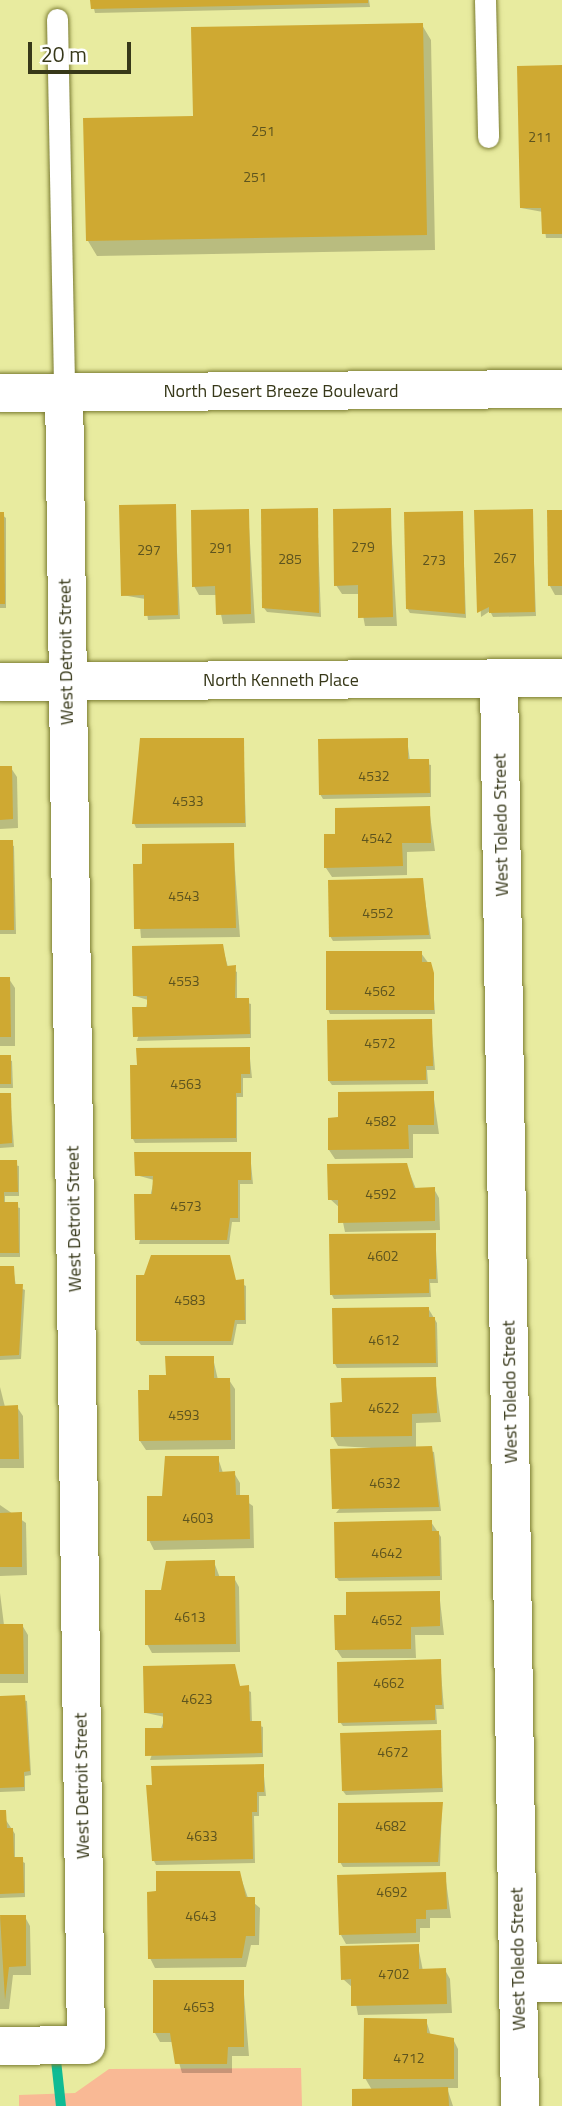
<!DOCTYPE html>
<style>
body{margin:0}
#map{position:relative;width:562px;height:2106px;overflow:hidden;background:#e8eb9f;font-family:"Titillium Web",sans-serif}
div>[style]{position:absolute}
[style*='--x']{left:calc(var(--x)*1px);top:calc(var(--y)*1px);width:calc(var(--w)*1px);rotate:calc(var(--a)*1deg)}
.green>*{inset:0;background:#f9b995}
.shadow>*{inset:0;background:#0003}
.stream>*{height:10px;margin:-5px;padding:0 5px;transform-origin:5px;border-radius:5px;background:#0fbb94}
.building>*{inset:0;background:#cfa932}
.roads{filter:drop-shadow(0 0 2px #7a7b31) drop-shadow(0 0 2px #7a7b31)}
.service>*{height:21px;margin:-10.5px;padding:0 10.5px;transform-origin:10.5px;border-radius:10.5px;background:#fff}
.minor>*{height:38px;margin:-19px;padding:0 19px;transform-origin:19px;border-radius:19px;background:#fff}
.tertiary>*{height:38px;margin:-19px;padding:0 19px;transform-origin:19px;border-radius:19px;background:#fff}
span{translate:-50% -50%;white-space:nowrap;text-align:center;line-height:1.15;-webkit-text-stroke:5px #fff;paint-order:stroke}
.number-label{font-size:14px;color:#5d541f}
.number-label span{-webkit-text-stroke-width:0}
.street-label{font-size:18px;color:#373819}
.scale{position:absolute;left:28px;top:42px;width:103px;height:32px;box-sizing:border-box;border:4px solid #373819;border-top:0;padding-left:9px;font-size:21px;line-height:24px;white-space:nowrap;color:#373819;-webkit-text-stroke:5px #fff;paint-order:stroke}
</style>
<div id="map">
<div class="green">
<i style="clip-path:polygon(301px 2068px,302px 2106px,19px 2106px,19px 2095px,75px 2093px,109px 2069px)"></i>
</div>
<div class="shadow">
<i style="clip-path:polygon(92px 0,369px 0,370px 7px,95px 13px)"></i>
<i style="clip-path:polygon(422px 25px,431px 40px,435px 250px,97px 256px,88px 241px,85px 120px,195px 118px)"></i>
<i style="clip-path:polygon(562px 67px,562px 238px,546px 238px,543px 212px,521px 208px)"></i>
<i style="clip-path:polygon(175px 506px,180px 619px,148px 620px,145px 599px,122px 595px)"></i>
<i style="clip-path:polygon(317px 510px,321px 617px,267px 612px,264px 608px)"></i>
<i style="clip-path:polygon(390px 510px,397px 626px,365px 626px,359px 594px,342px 594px,336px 585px)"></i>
<i style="clip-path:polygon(248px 511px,255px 623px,223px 624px,217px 595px,199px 595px,194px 586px)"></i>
<i style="clip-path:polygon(532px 511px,536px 616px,493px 617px,490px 611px,481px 617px,476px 512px)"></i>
<i style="clip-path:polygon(562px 512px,562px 595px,555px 595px,550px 586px)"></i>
<i style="clip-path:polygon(0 513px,6px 518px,6px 608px,0 608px)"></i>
<i style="clip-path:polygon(462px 513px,466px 618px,410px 613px,407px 608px)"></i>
<i style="clip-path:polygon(243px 739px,246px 827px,136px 828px,134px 823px)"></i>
<i style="clip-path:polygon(407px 739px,410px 761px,431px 765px,431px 797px,323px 799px,320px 794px)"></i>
<i style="clip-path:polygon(0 768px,11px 768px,17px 777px,18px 828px,0 829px)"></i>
<i style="clip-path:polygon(429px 808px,435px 851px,407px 852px,407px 875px,332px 877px,326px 868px,337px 836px)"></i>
<i style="clip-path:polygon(0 842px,14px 846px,16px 934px,0 934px)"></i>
<i style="clip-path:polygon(233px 844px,240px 937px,141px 938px,135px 865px)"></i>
<i style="clip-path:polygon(422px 880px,431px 939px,333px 941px,330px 936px)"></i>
<i style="clip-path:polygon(222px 946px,228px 967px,237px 972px,237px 1000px,251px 1004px,251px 1038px,137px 1041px,148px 1000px,135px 996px)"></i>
<i style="clip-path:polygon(421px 953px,432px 968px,435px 1014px,330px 1014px,328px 1009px)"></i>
<i style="clip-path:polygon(0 979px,9px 979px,15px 988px,15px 1046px,0 1046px)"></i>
<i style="clip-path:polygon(431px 1021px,435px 1070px,427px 1070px,428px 1084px,332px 1085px,329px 1081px)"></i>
<i style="clip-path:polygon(249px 1049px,252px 1078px,243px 1078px,243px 1097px,237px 1097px,237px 1142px,135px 1143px,133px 1139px)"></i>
<i style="clip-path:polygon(0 1057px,12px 1061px,13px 1088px,0 1088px)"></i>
<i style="clip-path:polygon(433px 1092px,439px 1134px,413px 1134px,413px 1158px,335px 1159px,329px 1150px,340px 1119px)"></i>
<i style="clip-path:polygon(10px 1094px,14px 1147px,0 1148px,0 1095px)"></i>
<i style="clip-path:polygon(250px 1153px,253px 1184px,240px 1184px,240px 1222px,232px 1222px,229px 1244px,139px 1244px,154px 1180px,136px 1175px)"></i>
<i style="clip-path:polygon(0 1162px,19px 1166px,19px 1196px,5px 1196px,5px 1204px,20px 1208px,20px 1257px,0 1257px)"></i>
<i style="clip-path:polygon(406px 1164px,416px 1189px,434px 1189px,439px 1198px,440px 1230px,345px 1232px,340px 1208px,330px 1199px)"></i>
<i style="clip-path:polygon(435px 1234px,438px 1283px,430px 1283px,431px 1297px,334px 1299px,332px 1295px)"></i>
<i style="clip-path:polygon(0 1268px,13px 1268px,16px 1286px,25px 1290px,21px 1359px,0 1360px)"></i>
<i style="clip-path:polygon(236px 1281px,246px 1286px,246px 1324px,237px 1324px,233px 1345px,141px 1345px,138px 1341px)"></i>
<i style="clip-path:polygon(428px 1308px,437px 1323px,438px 1367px,337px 1368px,335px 1364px)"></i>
<i style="clip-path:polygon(213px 1358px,218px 1380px,229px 1380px,235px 1389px,235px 1449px,146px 1450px,140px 1441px,151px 1392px,168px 1377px)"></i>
<i style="clip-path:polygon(435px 1378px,441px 1422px,416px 1423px,416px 1448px,434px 1452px,441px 1511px,336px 1513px,388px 1449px,338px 1446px,333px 1437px,344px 1404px)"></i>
<i style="clip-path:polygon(0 1387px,5px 1407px,17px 1407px,23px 1416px,24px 1468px,0 1468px)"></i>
<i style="clip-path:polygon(218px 1458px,223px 1473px,234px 1473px,240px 1483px,240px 1497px,253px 1506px,254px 1548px,154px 1550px,149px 1540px,163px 1497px)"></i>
<i style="clip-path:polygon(0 1505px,26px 1523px,27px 1575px,0 1576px)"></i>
<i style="clip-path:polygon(431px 1522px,441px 1537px,442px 1580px,339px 1581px,336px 1577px)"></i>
<i style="clip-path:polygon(214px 1562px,220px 1578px,234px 1578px,239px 1587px,240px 1652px,152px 1653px,147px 1644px,162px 1592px)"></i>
<i style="clip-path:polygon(439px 1592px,444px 1635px,415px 1635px,416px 1658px,342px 1658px,336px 1649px,348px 1616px)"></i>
<i style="clip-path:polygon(0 1593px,4px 1625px,22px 1625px,28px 1635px,28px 1683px,0 1683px)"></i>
<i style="clip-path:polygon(440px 1661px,444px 1709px,436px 1709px,437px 1724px,343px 1726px,340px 1722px)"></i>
<i style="clip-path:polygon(234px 1666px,240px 1687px,251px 1692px,252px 1723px,263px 1727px,263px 1757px,150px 1760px,165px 1717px,146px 1713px)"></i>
<i style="clip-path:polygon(0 1697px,27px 1701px,31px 1775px,25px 1776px,25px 1791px,0 1792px)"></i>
<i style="clip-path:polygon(440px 1732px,443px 1792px,346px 1795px,343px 1791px)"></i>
<i style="clip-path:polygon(263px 1766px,266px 1796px,259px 1796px,259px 1816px,254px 1816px,255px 1863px,156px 1865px,154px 1861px)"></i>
<i style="clip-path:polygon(442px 1804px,440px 1866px,343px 1867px,340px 1862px)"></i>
<i style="clip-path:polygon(0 1811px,15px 1834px,15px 1858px,25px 1863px,25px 1897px,0 1898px)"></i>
<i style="clip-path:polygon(239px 1872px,248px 1898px,260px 1908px,259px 1945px,251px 1945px,246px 1967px,155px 1968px,150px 1958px)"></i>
<i style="clip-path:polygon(445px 1874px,451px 1918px,430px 1918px,430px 1928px,420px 1928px,420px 1942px,346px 1944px,341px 1935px)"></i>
<i style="clip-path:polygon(0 1917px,25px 1917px,30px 1926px,31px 1975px,13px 1975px,9px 2009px,0 2009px)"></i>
<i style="clip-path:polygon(418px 1946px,423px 1971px,445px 1970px,450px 1979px,452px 2013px,358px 2015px,353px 1988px,343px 1979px)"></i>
<i style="clip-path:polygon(243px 1982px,249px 2056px,232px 2056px,232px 2073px,182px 2073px,173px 2042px,160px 2042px,155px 2033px)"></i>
<i style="clip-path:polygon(426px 2020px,431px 2036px,453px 2039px,458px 2049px,458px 2088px,447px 2088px,453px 2106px,354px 2106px,372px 2090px,365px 2078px)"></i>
</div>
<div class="stream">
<i style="--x:55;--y:2051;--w:55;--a:83.8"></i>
</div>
<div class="building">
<i style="clip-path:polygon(90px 0,368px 0,368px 3px,91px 9px)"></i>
<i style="clip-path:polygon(423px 23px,427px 235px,86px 241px,83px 118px,193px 116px,191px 27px)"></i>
<i style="clip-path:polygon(562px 65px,562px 234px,542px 234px,541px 208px,520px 208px,517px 66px)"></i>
<i style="clip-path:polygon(176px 504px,178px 615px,144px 616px,144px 595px,121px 596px,119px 505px)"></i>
<i style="clip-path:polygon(318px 508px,319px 613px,262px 608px,261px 509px)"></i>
<i style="clip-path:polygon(391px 508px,393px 617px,358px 618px,358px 585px,334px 586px,333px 509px)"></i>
<i style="clip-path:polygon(249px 509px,251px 614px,216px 615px,215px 586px,192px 587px,191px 510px)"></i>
<i style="clip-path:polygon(533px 509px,535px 612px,489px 613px,489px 607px,477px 613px,474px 510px)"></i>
<i style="clip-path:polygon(547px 510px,562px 510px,562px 586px,548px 586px)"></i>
<i style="clip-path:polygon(463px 511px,465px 614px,406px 609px,404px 512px)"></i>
<i style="clip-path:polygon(0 512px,4px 512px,5px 604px,0 604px)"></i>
<i style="clip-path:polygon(140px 738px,244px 738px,245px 823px,132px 824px)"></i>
<i style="clip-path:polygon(408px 738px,408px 759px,429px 759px,430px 793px,319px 795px,318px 739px)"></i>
<i style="clip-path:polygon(0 766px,12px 766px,13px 819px,0 820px)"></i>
<i style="clip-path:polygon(430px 806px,431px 843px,402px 843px,403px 866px,324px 868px,324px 834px,335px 834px,335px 808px)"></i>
<i style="clip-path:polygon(0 840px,13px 840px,14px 930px,0 930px)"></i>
<i style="clip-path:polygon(234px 843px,236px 928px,134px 929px,133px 864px,142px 864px,142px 844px)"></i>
<i style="clip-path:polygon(423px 878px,429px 935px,329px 937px,328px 880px)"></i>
<i style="clip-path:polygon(223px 944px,227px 966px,236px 965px,235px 998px,249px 998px,250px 1034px,133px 1037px,132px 1007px,147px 1007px,147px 996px,133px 996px,132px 946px)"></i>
<i style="clip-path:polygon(326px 951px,422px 951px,422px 962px,431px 962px,434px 973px,434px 1010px,326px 1010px)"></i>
<i style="clip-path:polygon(0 977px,10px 977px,11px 1037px,0 1037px)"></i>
<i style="clip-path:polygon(432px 1019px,433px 1066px,426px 1066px,426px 1080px,328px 1081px,327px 1020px)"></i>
<i style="clip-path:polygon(250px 1047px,250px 1074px,241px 1074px,241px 1093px,236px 1093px,236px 1138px,131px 1139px,130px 1065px,137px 1065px,136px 1048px)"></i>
<i style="clip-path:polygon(0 1055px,11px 1055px,11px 1084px,0 1084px)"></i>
<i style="clip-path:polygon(434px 1091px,434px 1125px,408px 1125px,409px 1149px,328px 1150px,328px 1118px,338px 1117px,338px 1092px)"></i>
<i style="clip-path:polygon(0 1093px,11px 1093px,12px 1143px,0 1144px)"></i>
<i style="clip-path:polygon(134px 1152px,251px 1152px,251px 1180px,238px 1180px,238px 1218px,230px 1218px,227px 1240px,135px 1240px,134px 1194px,152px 1194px,153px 1176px,135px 1176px)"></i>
<i style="clip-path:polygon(0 1160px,17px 1160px,18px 1192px,4px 1192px,4px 1202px,18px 1202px,19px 1253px,0 1253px)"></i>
<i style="clip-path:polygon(407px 1163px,414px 1188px,435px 1187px,435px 1221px,338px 1223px,338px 1200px,328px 1200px,327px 1164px)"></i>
<i style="clip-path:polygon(436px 1233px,436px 1279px,429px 1279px,429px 1293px,330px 1295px,329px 1234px)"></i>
<i style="clip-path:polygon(151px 1255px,230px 1255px,236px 1280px,244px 1279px,245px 1320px,235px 1320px,231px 1341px,136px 1341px,136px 1275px,144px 1275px)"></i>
<i style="clip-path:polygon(0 1266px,14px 1266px,15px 1284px,23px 1284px,19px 1355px,0 1356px)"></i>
<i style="clip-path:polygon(429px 1307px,429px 1317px,435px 1317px,436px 1363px,333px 1364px,332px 1308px)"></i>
<i style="clip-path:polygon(165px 1356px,214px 1356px,214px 1378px,230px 1378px,231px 1440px,139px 1441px,138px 1390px,149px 1390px,149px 1375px,166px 1375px)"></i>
<i style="clip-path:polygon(436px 1377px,437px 1413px,412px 1414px,412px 1436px,331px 1437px,330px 1403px,342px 1402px,341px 1378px)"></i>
<i style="clip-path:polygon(18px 1405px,19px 1459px,0 1459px,0 1406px)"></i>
<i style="clip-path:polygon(432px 1446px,439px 1507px,332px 1509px,330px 1449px)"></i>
<i style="clip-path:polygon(165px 1456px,219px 1456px,219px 1472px,235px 1471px,236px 1495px,249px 1495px,250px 1539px,147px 1541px,147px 1496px,162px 1496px)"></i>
<i style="clip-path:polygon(22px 1512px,22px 1567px,0 1567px,0 1513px)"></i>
<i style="clip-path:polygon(432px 1520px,432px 1531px,439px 1531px,440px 1576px,335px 1578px,334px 1522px)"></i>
<i style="clip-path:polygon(215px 1560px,215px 1576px,235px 1576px,236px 1644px,145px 1645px,145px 1590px,161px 1590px,166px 1561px)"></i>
<i style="clip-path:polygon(440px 1591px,440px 1626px,411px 1627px,411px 1649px,335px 1650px,334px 1615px,346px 1615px,346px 1592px)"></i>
<i style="clip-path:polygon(0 1624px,23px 1624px,24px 1674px,0 1674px)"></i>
<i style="clip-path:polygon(441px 1659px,442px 1705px,435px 1705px,435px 1720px,338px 1723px,337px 1662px)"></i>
<i style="clip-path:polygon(235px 1664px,240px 1686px,249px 1685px,250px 1721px,261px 1721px,262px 1753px,145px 1756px,145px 1728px,163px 1728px,163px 1713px,144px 1713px,143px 1666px)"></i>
<i style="clip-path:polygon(25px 1695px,30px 1771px,24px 1772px,24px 1787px,0 1788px,0 1696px)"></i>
<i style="clip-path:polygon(441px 1730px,442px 1788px,342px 1791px,340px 1733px)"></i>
<i style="clip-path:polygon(264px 1764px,264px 1792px,257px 1792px,257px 1812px,252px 1812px,253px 1859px,152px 1861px,146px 1785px,152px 1785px,151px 1766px)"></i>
<i style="clip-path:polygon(443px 1802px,438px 1862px,338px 1863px,338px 1803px)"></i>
<i style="clip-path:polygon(0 1810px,6px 1810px,7px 1828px,13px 1828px,14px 1857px,23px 1857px,24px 1893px,0 1894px)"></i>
<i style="clip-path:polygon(156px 1871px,240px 1871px,246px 1897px,255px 1897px,255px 1936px,246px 1936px,242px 1958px,148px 1959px,147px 1892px,156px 1891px)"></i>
<i style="clip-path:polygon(446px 1872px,447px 1909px,426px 1910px,426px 1919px,416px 1919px,416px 1933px,339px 1935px,337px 1875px)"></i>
<i style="clip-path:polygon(0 1915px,26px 1915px,26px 1966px,9px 1967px,5px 2000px)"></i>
<i style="clip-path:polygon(419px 1944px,419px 1969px,446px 1968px,447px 2004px,351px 2006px,351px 1979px,341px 1980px,340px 1946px)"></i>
<i style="clip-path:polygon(153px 1980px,244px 1980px,244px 2047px,228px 2047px,227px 2064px,175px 2064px,170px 2033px,153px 2033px)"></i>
<i style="clip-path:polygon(364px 2018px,427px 2019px,427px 2033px,454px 2038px,454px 2079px,363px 2079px)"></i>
<i style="clip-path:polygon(448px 2087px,449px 2106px,352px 2106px,352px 2089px)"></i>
</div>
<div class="roads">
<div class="service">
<i style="--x:485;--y:0;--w:137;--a:88.7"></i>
<i style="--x:57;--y:19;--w:373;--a:88.9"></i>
</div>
<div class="minor">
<i style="--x:499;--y:678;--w:1428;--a:89.16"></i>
<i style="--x:0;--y:682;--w:562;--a:-0.41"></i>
<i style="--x:518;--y:1983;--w:44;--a:0"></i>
<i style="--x:0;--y:2046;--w:86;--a:-0.7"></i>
<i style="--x:86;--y:2045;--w:1653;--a:-90.76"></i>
</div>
<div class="tertiary">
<i style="--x:0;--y:393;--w:562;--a:-0.41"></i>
</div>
</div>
<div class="number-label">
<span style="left:263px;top:131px">251</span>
<span style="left:540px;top:137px">211</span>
<span style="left:255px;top:177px">251</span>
<span style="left:363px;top:547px">279</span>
<span style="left:221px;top:548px">291</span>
<span style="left:149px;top:550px">297</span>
<span style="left:505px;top:558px">267</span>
<span style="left:290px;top:559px">285</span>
<span style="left:434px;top:560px">273</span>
<span style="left:374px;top:776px">4532</span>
<span style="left:188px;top:801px">4533</span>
<span style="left:377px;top:838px">4542</span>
<span style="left:184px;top:896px">4543</span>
<span style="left:378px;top:913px">4552</span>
<span style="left:184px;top:981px">4553</span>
<span style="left:380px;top:991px">4562</span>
<span style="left:380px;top:1043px">4572</span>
<span style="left:186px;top:1084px">4563</span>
<span style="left:381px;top:1121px">4582</span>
<span style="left:381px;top:1194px">4592</span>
<span style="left:186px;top:1206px">4573</span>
<span style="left:383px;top:1256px">4602</span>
<span style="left:190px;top:1300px">4583</span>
<span style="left:384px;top:1340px">4612</span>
<span style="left:384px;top:1408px">4622</span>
<span style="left:184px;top:1415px">4593</span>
<span style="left:385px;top:1483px">4632</span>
<span style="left:198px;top:1518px">4603</span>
<span style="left:387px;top:1553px">4642</span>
<span style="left:190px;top:1617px">4613</span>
<span style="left:387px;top:1620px">4652</span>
<span style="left:389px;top:1683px">4662</span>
<span style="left:197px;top:1699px">4623</span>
<span style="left:393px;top:1752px">4672</span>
<span style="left:391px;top:1826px">4682</span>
<span style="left:202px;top:1836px">4633</span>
<span style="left:392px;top:1892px">4692</span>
<span style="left:201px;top:1916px">4643</span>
<span style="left:394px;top:1974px">4702</span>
<span style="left:199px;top:2007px">4653</span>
<span style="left:409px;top:2058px">4712</span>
</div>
<div class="street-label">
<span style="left:281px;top:391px">North Desert Breeze Boulevard</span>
<span style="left:66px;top:652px;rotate:-91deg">West Detroit Street</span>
<span style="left:281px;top:680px">North Kenneth Place</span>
<span style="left:501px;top:825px;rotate:-91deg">West Toledo Street</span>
<span style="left:74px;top:1219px;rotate:-91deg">West Detroit Street</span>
<span style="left:510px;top:1392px;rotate:-91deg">West Toledo Street</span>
<span style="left:82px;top:1786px;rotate:-91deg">West Detroit Street</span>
<span style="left:518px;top:1959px;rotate:-91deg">West Toledo Street</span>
</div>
<div class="scale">20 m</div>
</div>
